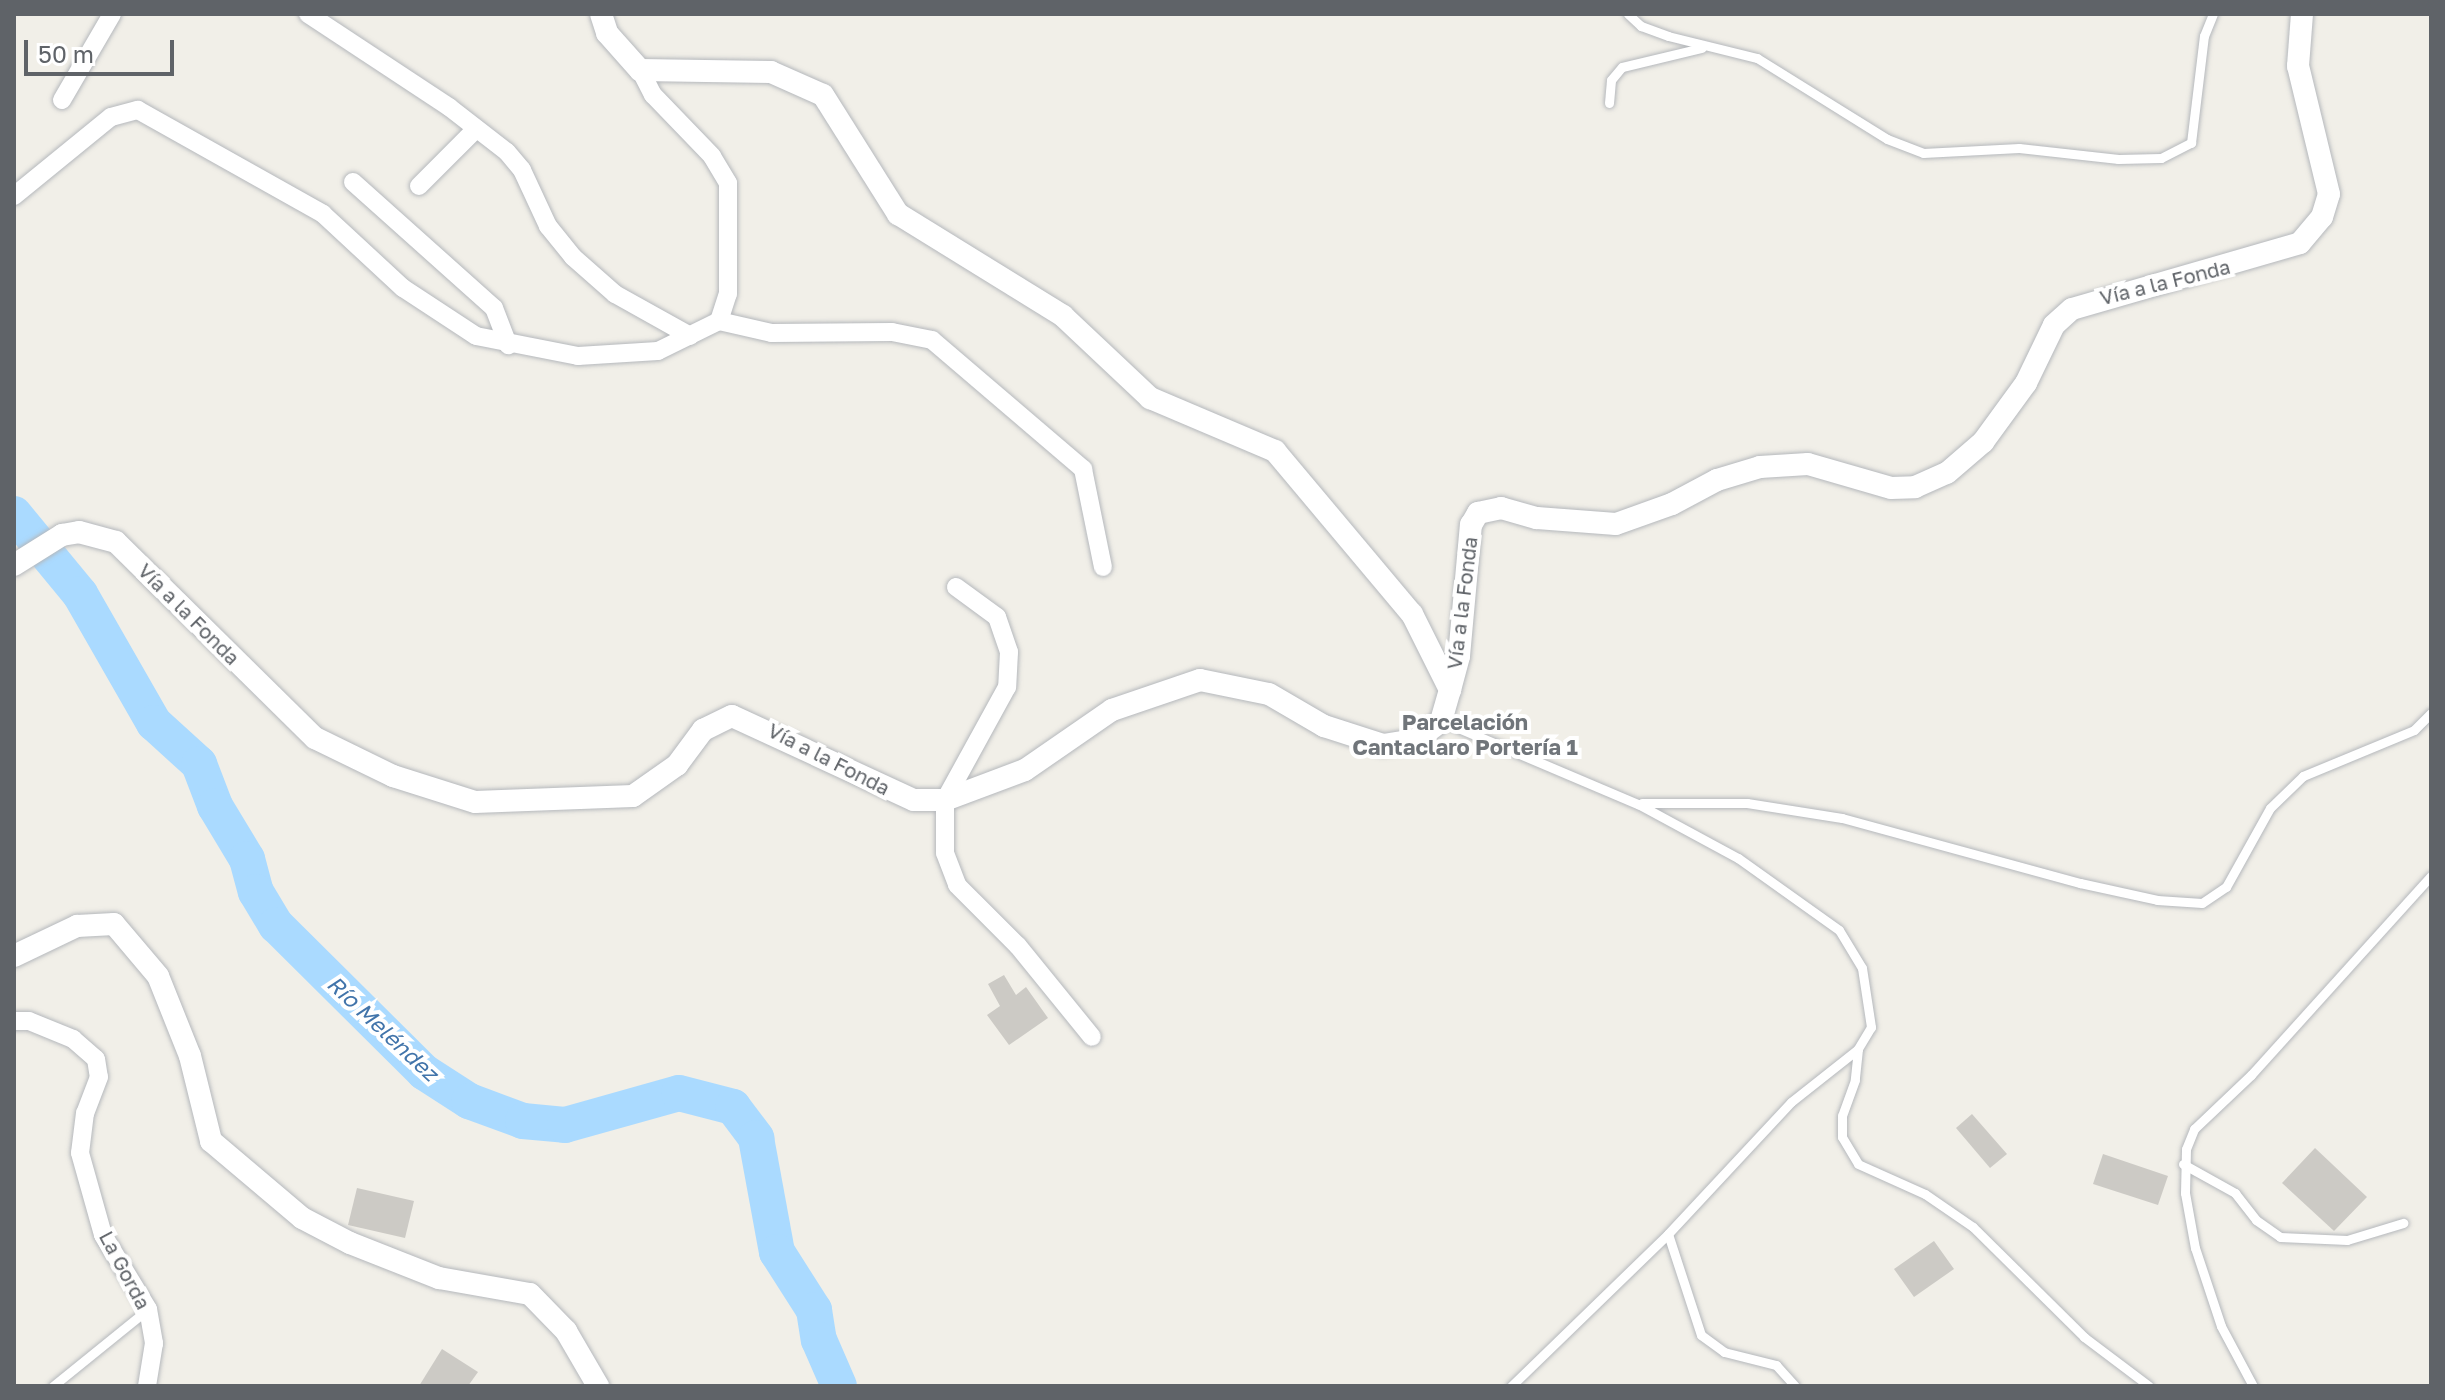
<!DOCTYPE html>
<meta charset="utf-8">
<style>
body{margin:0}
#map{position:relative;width:2445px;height:1400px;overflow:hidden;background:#f1efe8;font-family:"Golos Text",sans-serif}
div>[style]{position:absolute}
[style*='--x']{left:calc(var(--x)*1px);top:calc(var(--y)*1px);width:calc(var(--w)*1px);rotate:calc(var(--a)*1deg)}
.river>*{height:36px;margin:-18px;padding:0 18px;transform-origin:18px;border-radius:18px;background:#aadaff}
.building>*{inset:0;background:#cccac5}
.roads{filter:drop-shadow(0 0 2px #b5b8bc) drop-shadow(0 0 2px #b5b8bc)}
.service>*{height:9px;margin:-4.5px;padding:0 4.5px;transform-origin:4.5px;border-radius:4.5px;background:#fff}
.minor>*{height:18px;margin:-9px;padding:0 9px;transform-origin:9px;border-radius:9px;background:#fff}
.tertiary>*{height:22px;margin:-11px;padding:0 11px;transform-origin:11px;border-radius:11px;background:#fff}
span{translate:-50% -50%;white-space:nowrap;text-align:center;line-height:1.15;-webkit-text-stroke:8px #fff;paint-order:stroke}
.street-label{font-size:20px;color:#5f6368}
.neighbourhood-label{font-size:22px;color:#70757a;font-weight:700}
.water-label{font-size:22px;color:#4174aa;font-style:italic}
.frame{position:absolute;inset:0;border:16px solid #5f6368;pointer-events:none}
.scale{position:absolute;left:24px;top:40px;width:150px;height:36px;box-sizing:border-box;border:4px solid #5f6368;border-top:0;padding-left:10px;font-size:24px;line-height:28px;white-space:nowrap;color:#5f6368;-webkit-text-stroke:6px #fff;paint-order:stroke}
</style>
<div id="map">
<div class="river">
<i style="--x:14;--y:514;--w:104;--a:50.5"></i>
<i style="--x:80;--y:594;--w:149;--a:60.2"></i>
<i style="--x:154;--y:723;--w:61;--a:42.3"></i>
<i style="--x:199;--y:764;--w:45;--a:69.1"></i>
<i style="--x:215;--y:806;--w:62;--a:58.9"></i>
<i style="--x:247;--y:859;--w:34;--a:75"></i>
<i style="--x:256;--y:892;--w:39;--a:59"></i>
<i style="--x:276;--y:925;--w:209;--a:44.8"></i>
<i style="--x:424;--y:1072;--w:54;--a:32.8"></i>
<i style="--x:469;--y:1101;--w:58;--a:20.3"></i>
<i style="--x:523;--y:1121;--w:42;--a:5.4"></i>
<i style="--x:565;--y:1125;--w:118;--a:-15.7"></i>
<i style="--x:679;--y:1093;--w:56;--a:14.5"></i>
<i style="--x:733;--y:1107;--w:39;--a:53"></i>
<i style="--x:756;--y:1138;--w:116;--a:79.6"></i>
<i style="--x:777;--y:1252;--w:69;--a:57.5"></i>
<i style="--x:814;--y:1310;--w:30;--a:81"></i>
<i style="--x:819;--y:1340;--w:50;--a:66.5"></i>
</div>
<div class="building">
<i style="clip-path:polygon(1004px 975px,1016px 995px,1026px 987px,1048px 1018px,1009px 1045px,987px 1015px,1000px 1006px,988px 984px)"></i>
<i style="clip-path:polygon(1972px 1114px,2007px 1154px,1990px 1168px,1956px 1128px)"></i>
<i style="clip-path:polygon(2315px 1148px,2367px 1197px,2334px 1231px,2282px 1183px)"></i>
<i style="clip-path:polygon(2103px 1154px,2168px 1176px,2158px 1205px,2093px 1184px)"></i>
<i style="clip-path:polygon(357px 1188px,414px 1201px,405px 1238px,348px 1225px)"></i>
<i style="clip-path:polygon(1934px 1241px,1954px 1269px,1914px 1297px,1894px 1269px)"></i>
<i style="clip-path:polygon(442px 1349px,478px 1372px,468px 1386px,419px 1386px)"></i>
</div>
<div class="roads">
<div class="service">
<i style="--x:1628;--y:14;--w:18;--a:43"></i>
<i style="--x:1641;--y:26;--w:29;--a:20"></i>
<i style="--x:1668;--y:36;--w:92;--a:13.9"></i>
<i style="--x:1757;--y:58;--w:153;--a:31.9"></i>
<i style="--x:1887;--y:139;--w:39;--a:21"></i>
<i style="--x:1923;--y:153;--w:96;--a:-3"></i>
<i style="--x:2019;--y:148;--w:100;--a:6.3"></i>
<i style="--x:2118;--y:159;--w:43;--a:-1.3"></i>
<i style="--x:2161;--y:158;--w:34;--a:-27"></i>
<i style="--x:2191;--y:143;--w:108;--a:-83.1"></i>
<i style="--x:2204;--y:36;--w:24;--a:-68"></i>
<i style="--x:1609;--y:103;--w:23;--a:-85"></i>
<i style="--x:1611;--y:80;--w:17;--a:-50"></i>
<i style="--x:1622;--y:67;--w:82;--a:-13.4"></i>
<i style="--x:1442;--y:721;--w:213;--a:23"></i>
<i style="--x:1638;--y:804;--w:114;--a:28.4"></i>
<i style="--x:1738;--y:858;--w:124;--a:35.5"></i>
<i style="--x:1839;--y:930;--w:44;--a:58.8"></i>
<i style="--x:1862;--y:968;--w:60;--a:81.3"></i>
<i style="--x:1871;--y:1027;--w:26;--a:121"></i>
<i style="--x:1858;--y:1049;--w:85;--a:141.7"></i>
<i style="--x:1791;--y:1102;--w:180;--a:133"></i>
<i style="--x:1668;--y:1234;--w:219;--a:135.9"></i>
<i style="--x:1642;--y:803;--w:105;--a:0"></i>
<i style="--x:1747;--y:803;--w:96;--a:9"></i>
<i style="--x:1842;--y:818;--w:247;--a:15.3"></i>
<i style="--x:2080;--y:883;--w:79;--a:12.4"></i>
<i style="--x:2157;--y:900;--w:45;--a:3.8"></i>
<i style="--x:2202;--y:903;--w:29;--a:-34"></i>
<i style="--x:2226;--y:887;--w:90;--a:-60.9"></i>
<i style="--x:2270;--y:808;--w:46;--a:-44.1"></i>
<i style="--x:2303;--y:776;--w:120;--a:-22.5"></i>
<i style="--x:2414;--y:730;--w:24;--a:-45"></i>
<i style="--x:1858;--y:1049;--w:31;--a:96"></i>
<i style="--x:1855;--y:1080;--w:38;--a:110"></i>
<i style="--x:1842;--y:1116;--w:21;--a:90"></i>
<i style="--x:1842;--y:1137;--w:31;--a:59"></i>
<i style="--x:1858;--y:1164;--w:73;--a:24.1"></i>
<i style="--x:1925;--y:1194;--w:58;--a:34.5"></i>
<i style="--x:1973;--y:1227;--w:156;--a:44.7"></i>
<i style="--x:2084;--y:1337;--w:81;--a:37"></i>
<i style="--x:2183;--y:1164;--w:60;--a:29.1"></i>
<i style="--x:2235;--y:1193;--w:34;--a:52"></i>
<i style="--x:2256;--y:1220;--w:29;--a:35"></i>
<i style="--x:2280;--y:1237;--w:67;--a:2.6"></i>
<i style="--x:2347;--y:1240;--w:59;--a:-16.9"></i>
<i style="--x:1668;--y:1234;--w:106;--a:71.9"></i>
<i style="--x:1701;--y:1335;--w:29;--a:36"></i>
<i style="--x:1724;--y:1352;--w:54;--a:14"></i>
<i style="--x:1776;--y:1365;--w:28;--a:48"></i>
<i style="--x:53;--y:1386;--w:121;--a:-39"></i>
<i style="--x:2253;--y:1386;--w:68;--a:-118.1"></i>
<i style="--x:2221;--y:1326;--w:82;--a:-108.4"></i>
<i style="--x:2195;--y:1248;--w:56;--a:-100.3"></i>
<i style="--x:2185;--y:1193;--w:44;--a:-88.7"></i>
<i style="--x:2186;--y:1149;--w:22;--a:-68"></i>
<i style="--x:2194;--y:1129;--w:79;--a:-43.5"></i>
<i style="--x:2251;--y:1075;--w:268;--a:-47.9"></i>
</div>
<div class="minor">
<i style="--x:308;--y:14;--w:169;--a:33.4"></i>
<i style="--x:449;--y:107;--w:73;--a:37.8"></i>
<i style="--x:507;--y:152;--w:23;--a:50"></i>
<i style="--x:522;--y:170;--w:62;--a:65.1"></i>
<i style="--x:548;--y:226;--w:40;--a:51"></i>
<i style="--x:573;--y:257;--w:56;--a:41.4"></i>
<i style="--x:615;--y:294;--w:86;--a:29.2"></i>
<i style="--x:62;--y:100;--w:99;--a:-59.8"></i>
<i style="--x:353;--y:182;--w:189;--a:41.8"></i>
<i style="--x:494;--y:308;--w:40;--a:69"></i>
<i style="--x:419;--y:186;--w:81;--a:-45"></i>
<i style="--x:14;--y:196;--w:125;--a:-39.2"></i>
<i style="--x:111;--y:117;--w:28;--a:-15"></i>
<i style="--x:138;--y:110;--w:212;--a:29.3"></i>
<i style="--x:323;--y:214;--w:109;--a:42.8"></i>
<i style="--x:403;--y:288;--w:87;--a:33.3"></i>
<i style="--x:476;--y:336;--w:104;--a:11.1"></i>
<i style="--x:578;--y:356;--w:80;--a:-3.6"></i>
<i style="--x:658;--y:351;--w:68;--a:-26.2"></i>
<i style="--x:719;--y:321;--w:28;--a:-72"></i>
<i style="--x:728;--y:294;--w:111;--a:-90"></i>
<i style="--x:728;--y:183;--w:31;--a:-121"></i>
<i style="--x:712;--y:156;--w:85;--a:-134"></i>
<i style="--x:653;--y:95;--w:28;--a:-117"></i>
<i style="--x:719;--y:321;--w:54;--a:12.8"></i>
<i style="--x:772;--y:333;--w:120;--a:-0.5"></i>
<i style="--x:892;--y:332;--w:41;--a:11.3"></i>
<i style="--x:932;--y:340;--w:199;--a:40.5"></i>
<i style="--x:1083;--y:469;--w:100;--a:78.5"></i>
<i style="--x:956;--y:587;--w:51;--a:36.2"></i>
<i style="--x:997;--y:617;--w:37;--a:71"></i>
<i style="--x:1009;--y:652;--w:35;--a:93"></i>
<i style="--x:1007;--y:687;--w:129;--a:118.8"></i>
<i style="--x:945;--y:800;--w:53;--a:90"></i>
<i style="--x:945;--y:853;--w:34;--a:69"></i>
<i style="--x:957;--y:885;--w:86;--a:45"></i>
<i style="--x:1018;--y:946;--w:117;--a:50.9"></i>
<i style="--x:14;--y:1021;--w:15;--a:0"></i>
<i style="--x:29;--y:1021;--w:48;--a:22.2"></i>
<i style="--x:73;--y:1039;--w:30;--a:41"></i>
<i style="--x:96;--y:1059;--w:18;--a:81"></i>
<i style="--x:99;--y:1077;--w:39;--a:111"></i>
<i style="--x:85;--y:1113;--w:40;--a:97.1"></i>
<i style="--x:80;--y:1153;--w:85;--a:74.3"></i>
<i style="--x:103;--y:1235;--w:87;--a:58.7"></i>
<i style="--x:148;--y:1309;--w:35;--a:80"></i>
<i style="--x:154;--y:1343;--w:44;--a:99.2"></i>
</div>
<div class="tertiary">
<i style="--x:601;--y:14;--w:20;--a:72"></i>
<i style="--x:607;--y:33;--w:50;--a:48.3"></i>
<i style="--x:640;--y:70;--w:131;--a:0.9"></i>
<i style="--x:771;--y:72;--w:57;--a:23.9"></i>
<i style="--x:823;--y:95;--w:141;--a:57.8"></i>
<i style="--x:898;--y:214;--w:194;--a:31.7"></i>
<i style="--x:1063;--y:316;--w:120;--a:43.3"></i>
<i style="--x:1150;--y:398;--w:136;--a:23"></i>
<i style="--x:1275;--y:451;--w:213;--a:50"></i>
<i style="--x:1412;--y:614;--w:85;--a:63.4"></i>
<i style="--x:14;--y:565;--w:57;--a:-32"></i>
<i style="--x:62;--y:535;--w:17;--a:-10"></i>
<i style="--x:79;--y:532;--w:38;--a:15"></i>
<i style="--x:116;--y:542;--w:279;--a:44.6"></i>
<i style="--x:315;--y:738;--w:87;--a:26"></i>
<i style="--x:393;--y:776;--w:86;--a:17.6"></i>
<i style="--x:475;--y:802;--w:158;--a:-2.2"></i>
<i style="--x:633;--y:796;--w:54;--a:-35.2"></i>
<i style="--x:677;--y:765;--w:44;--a:-53.4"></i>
<i style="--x:703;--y:730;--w:32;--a:-26"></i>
<i style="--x:732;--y:716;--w:200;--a:24.8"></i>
<i style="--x:914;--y:800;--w:31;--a:0"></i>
<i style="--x:945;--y:800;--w:85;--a:-20.6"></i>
<i style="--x:1025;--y:770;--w:106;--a:-34.6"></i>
<i style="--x:1112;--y:710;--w:93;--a:-18.8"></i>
<i style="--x:1200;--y:680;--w:70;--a:11.5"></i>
<i style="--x:1269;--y:694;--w:64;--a:30.2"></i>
<i style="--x:1324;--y:726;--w:62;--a:17.9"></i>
<i style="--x:1383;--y:745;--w:33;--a:-9"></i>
<i style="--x:1416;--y:740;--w:31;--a:-37"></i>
<i style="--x:1441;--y:721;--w:32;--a:-74"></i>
<i style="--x:1450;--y:690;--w:35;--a:-75"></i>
<i style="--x:1459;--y:656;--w:132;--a:-84.8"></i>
<i style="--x:1471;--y:525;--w:14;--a:-60"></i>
<i style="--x:1478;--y:513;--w:24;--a:-12"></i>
<i style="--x:1501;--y:508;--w:37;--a:16"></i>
<i style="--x:1537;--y:518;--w:79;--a:4.3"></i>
<i style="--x:1616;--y:524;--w:59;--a:-19.7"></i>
<i style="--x:1672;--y:504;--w:51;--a:-28.1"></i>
<i style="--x:1717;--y:480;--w:45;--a:-16.8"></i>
<i style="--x:1760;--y:467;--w:48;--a:-3.6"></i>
<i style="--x:1808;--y:464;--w:86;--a:16.1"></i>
<i style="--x:1891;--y:488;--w:24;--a:-2"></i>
<i style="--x:1915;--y:487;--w:35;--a:-24"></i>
<i style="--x:1947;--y:473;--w:48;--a:-40.7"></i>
<i style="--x:1983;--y:442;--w:73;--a:-53.9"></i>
<i style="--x:2026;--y:383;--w:64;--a:-64.2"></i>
<i style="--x:2054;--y:325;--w:24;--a:-42"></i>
<i style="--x:2072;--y:309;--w:237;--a:-16.1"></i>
<i style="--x:2300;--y:243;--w:34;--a:-50"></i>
<i style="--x:2322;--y:217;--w:24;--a:-73"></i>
<i style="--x:2329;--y:194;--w:132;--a:-103.6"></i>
<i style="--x:2298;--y:66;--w:52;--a:-85.6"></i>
<i style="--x:14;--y:956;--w:70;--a:-25.5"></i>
<i style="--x:77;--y:926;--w:37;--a:-3"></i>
<i style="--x:114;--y:924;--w:68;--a:49.8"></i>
<i style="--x:158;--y:976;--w:86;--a:68.2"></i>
<i style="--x:190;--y:1056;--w:88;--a:76.1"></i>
<i style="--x:211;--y:1141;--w:119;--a:40.2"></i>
<i style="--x:302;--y:1218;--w:54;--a:27.5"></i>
<i style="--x:350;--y:1243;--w:96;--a:21.5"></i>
<i style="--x:439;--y:1278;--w:92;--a:10"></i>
<i style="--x:530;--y:1294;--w:52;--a:45.8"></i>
<i style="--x:566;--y:1331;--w:64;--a:59.8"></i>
</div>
</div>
<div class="street-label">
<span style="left:2165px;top:282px;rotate:-14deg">Vía a la Fonda</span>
<span style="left:1462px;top:603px;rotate:-83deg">Vía a la Fonda</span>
<span style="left:189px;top:614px;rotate:45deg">Vía a la Fonda</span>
<span style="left:829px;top:759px;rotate:27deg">Vía a la Fonda</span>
<span style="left:125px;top:1270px;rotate:62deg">La Gorda</span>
</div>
<div class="neighbourhood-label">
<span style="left:1465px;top:734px">Parcelación<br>Cantaclaro Portería 1</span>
</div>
<div class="water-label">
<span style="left:383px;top:1028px;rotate:43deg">Río Meléndez</span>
</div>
<div class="frame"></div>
<div class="scale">50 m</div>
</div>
